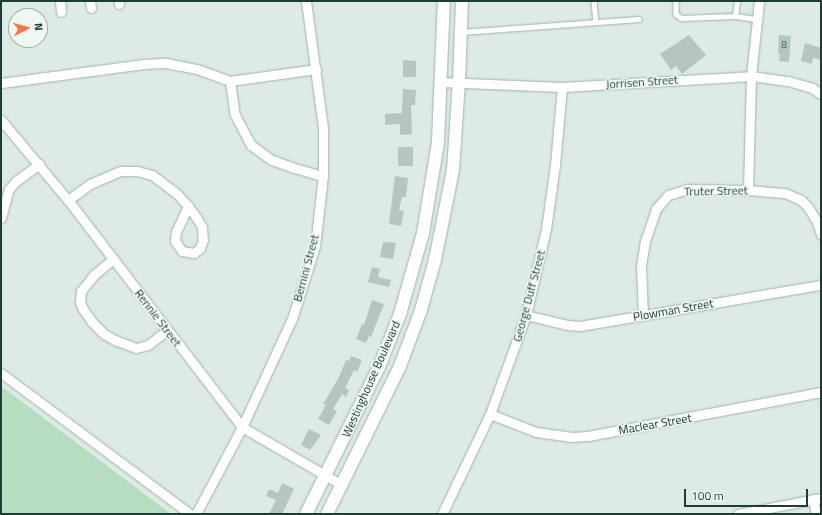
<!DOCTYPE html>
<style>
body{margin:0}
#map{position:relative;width:822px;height:515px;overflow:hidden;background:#deebe5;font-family:"Titillium Web",sans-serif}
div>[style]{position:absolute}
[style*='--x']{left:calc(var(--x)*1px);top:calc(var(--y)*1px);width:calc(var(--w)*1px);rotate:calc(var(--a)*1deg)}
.green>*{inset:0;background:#b5dec0}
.building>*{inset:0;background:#b4c6be}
.roads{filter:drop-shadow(0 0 1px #a1b3ac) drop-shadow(0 0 1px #a1b3ac)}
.lane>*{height:4.5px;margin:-2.25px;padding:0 2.25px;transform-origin:2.25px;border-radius:2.25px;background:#fff}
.street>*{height:9px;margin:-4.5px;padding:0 4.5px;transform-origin:4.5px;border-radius:4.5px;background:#fff}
.secondary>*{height:12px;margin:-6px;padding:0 6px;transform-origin:6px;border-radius:6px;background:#fff}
span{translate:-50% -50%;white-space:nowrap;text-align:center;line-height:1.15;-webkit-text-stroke:3px #eff8f3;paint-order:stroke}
.number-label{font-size:10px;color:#445e56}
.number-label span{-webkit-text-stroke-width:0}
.street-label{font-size:12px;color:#1e3c34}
.frame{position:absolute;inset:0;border:2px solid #1e3c34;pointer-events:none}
.north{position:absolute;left:8px;top:8px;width:40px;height:40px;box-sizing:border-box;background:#eff8f3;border:1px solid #9bada7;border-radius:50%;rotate:84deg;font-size:11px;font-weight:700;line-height:16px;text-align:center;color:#1e3c34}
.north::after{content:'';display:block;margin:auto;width:14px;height:18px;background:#fd754b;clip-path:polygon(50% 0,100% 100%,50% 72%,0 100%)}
.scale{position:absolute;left:684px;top:489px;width:124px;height:18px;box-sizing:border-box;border:2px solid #1e3c34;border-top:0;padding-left:5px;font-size:12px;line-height:14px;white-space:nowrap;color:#1e3c34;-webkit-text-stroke:3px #eff8f3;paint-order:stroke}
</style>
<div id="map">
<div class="green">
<i style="clip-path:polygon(1px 386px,171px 514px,1px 514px)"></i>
</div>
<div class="building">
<i style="clip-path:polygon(689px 35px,706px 55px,682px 74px,676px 66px,671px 70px,660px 54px)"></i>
<i style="clip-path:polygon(779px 35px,791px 36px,789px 62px,779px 61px,780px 54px,778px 54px)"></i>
<i style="clip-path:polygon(805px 43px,821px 48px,821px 60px,813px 58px,812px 64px,801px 61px)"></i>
<i style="clip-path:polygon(403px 60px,416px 61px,416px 77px,403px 77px)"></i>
<i style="clip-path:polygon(403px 89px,416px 90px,415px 105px,411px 105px,412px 134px,400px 135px,400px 124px,385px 125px,385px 114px,402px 113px)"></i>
<i style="clip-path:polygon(398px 147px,413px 147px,413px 166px,398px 166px)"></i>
<i style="clip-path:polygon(395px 176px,408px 178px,406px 197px,402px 197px,399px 210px,404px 211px,401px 226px,389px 224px)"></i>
<i style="clip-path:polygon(383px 242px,396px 243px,393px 259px,380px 257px)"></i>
<i style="clip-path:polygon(372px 267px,380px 269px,378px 277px,391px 280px,389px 287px,368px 282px)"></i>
<i style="clip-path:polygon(372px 300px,384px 304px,371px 337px,369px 336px,366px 343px,356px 339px,362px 324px,364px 325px)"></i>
<i style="clip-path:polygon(351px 356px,362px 360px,357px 372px,354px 370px,345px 388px,349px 390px,346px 397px,342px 394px,333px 409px,337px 411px,329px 425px,318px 419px,326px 405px,323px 404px,338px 379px,346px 360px,349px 361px)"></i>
<i style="clip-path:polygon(309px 429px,321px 435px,310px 450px,301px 445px)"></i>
<i style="clip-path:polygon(282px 483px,294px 489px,282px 514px,269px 514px,276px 500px,266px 496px,269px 489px,278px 493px)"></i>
</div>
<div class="roads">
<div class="lane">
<i style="--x:594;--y:1;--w:21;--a:85"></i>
<i style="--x:676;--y:1;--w:13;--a:90"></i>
<i style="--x:676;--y:14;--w:6;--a:39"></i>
<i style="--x:681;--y:18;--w:54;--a:-2.1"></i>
<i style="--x:735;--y:16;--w:22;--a:8"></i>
<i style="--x:735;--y:16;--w:15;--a:-82"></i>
<i style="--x:461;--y:32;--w:178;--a:-4.2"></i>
</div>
<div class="street">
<i style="--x:60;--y:1;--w:11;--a:85"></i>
<i style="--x:90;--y:1;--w:7;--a:82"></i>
<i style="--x:119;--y:1;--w:3;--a:90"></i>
<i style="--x:230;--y:81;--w:34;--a:82"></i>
<i style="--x:235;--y:115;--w:34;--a:62"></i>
<i style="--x:251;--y:145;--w:26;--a:36"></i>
<i style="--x:272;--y:160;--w:20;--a:20"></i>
<i style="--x:291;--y:167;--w:33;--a:16"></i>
<i style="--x:441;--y:82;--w:121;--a:2.4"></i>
<i style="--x:562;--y:87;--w:189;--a:-3.3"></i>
<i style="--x:751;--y:76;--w:37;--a:8"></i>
<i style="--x:788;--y:81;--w:25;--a:16"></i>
<i style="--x:812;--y:88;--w:11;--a:34"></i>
<i style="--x:1;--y:83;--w:144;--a:-7.6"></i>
<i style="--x:144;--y:64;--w:22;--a:-3"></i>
<i style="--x:166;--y:63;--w:32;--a:11"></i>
<i style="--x:197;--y:69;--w:35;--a:20"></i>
<i style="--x:230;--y:81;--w:87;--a:-7.9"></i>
<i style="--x:1;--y:120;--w:104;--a:50.1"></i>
<i style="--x:68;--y:200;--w:286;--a:52.5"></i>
<i style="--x:242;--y:427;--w:116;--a:30.1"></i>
<i style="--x:748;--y:190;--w:114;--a:-88.5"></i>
<i style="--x:751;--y:76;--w:75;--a:-83.9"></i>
<i style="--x:68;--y:200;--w:27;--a:-36"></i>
<i style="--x:90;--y:184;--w:34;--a:-23"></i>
<i style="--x:121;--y:171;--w:16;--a:0"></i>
<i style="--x:137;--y:171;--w:16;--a:15"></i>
<i style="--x:152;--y:175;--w:31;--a:37"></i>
<i style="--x:177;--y:194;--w:16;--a:47"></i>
<i style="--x:188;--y:206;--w:14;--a:54"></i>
<i style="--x:196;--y:217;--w:12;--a:59"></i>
<i style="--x:202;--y:227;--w:13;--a:86"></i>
<i style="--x:203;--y:240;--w:9;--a:111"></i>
<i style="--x:200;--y:248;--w:8;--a:140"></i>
<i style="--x:194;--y:253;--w:12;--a:-171"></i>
<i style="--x:182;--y:251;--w:12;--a:-125"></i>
<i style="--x:175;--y:241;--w:9;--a:-84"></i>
<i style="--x:176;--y:232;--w:29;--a:-65"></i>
<i style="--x:1;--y:218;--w:30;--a:-75"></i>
<i style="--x:9;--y:189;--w:11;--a:-49"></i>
<i style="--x:16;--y:181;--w:29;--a:-36"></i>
<i style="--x:113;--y:259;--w:25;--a:140"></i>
<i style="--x:94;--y:275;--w:21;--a:129"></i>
<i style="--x:81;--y:291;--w:11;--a:95"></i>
<i style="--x:80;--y:302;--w:8;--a:67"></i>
<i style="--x:83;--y:309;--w:16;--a:55"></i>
<i style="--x:92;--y:322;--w:17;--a:45"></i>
<i style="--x:104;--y:334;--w:13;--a:29"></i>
<i style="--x:115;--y:340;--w:22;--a:21"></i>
<i style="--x:136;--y:348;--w:12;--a:-14"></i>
<i style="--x:148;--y:345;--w:24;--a:-38"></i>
<i style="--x:526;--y:315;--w:42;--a:13.7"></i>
<i style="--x:567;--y:325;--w:13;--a:4"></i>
<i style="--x:580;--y:326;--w:244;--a:-9.7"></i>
<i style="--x:643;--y:315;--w:49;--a:-92.3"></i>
<i style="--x:641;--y:266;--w:25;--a:-81"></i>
<i style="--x:645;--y:241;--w:34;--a:-71"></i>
<i style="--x:656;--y:209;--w:18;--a:-49"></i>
<i style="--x:668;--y:195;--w:21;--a:-17"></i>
<i style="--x:688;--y:189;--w:60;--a:1"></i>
<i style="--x:748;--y:190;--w:37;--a:5"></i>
<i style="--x:785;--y:193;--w:17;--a:24"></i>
<i style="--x:801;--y:200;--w:10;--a:45"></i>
<i style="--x:808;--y:207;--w:17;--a:59"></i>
<i style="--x:817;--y:222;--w:13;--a:72"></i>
<i style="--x:1;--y:373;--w:236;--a:36.7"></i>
<i style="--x:490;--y:414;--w:49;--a:21.4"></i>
<i style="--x:536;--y:432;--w:36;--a:8"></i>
<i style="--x:572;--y:437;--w:16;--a:-4"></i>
<i style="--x:588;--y:436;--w:237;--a:-10.7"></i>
<i style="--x:813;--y:499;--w:15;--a:79"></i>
<i style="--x:196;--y:514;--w:98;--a:-62.1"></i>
<i style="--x:242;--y:427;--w:119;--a:-65.2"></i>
<i style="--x:292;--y:319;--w:77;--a:-72.5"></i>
<i style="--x:315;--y:246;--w:70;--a:-83.5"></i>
<i style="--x:323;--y:176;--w:48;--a:-90"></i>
<i style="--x:323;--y:128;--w:128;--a:-97.6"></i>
<i style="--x:442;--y:514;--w:111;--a:-64.4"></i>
<i style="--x:490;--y:414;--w:105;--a:-70"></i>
<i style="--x:526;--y:315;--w:88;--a:-76.9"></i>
<i style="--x:546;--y:229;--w:65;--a:-82"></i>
<i style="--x:555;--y:165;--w:78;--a:-84.9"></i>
<i style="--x:738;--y:514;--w:85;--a:-10.9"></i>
</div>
<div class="secondary">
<i style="--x:306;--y:514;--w:164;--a:-63.6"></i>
<i style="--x:379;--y:367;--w:57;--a:-68.4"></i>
<i style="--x:400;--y:314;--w:84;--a:-74.1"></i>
<i style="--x:423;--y:233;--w:92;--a:-80.6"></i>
<i style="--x:438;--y:142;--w:141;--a:-87.6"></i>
<i style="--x:327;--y:514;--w:165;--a:-63.7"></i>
<i style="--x:400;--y:366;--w:60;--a:-69.4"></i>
<i style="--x:421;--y:310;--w:52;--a:-74.4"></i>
<i style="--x:435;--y:260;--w:92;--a:-78.7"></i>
<i style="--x:453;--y:170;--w:87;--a:-86.1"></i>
<i style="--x:459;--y:83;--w:82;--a:-87.9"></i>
</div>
</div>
<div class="number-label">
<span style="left:784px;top:45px">8</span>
</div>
<div class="street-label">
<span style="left:642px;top:82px;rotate:-4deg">Jorrisen Street</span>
<span style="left:716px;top:191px;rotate:-1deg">Truter Street</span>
<span style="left:306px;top:268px;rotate:-75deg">Bernini Street</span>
<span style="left:529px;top:296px;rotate:-75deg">George Duff Street</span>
<span style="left:673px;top:310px;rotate:-10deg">Plowman Street</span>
<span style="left:158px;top:318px;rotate:53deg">Rennie Street</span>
<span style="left:371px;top:379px;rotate:-66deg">Westinghouse Boulevard</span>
<span style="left:655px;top:424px;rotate:-10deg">Maclear Street</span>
</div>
<div class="frame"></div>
<div class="north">N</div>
<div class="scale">100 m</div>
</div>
